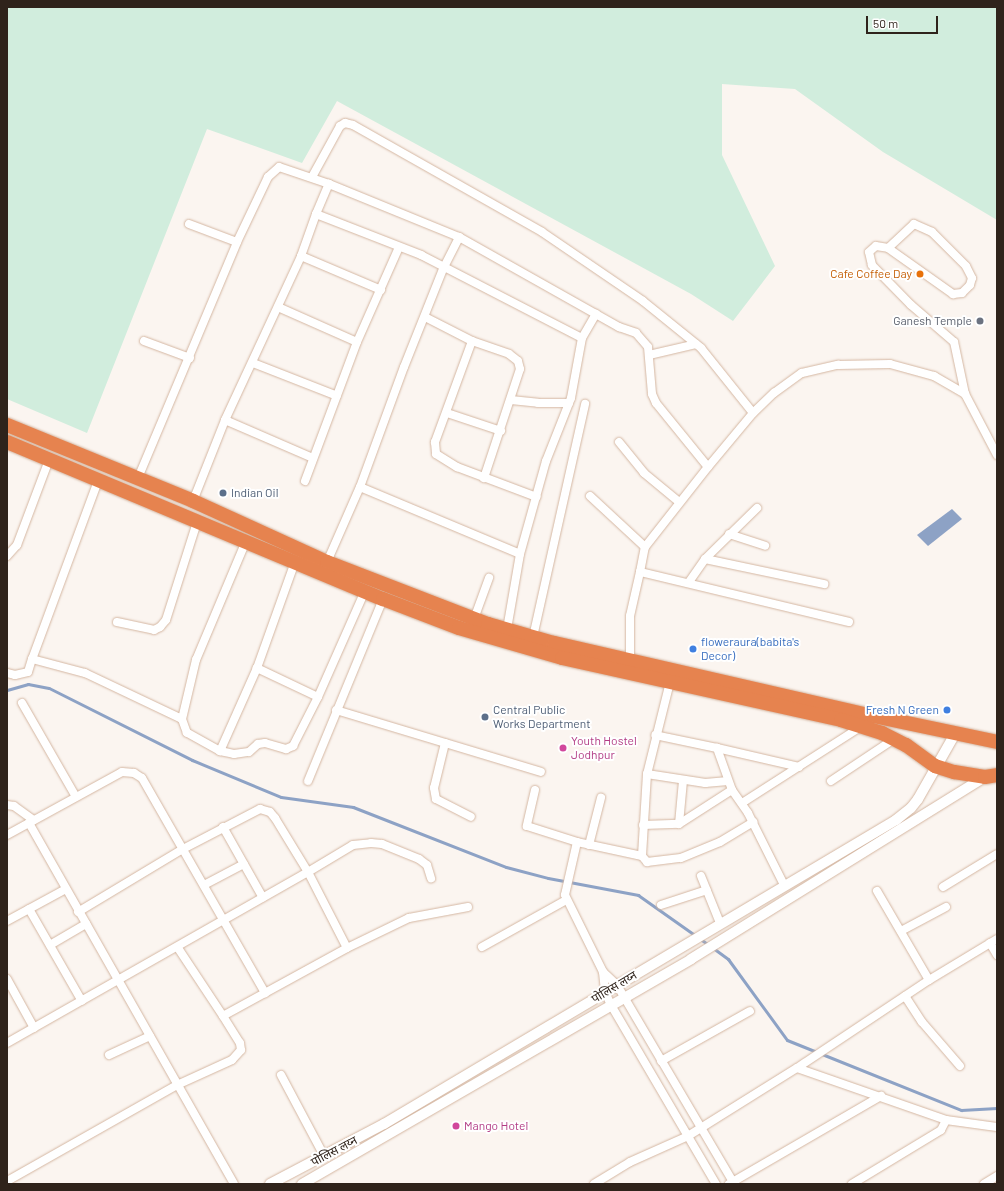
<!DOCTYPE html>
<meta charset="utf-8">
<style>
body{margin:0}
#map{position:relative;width:1004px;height:1191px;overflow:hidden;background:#fbf5f0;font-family:Barlow,"Noto Sans Devanagari",sans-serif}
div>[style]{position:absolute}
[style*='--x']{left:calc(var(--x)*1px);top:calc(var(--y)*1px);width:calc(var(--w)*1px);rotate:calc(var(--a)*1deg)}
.green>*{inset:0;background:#d1eddd}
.water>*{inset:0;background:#8da2c5}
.stream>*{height:3px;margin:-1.5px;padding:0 1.5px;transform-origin:1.5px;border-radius:1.5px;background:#8da2c5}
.roads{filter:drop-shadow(0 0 1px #d4b6a1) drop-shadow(0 0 1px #d4b6a1)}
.minor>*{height:8px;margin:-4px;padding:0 4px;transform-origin:4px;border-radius:4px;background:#fff}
.tertiary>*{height:10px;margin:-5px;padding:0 5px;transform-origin:5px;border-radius:5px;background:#fff}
.trunk>*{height:14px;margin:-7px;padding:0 7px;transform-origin:7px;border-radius:7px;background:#e6834f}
.dots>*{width:11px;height:11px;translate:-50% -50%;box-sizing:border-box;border:2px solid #fff;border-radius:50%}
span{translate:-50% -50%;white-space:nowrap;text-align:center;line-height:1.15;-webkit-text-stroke:4px #fff;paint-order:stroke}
.food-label{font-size:12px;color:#c56008}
.right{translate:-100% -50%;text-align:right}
.worship-label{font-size:12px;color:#5b616d}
.service-label{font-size:12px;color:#4e5e75}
.left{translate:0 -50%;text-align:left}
.shop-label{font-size:12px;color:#366cbe}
.hotel-label{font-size:12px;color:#b23c85}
.street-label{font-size:12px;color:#2f231b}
.frame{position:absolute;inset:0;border:8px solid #2f231b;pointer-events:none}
.scale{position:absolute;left:866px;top:16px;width:72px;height:18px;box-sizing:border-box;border:2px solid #2f231b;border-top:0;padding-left:5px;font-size:12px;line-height:14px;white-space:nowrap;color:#2f231b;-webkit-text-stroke:3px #fff;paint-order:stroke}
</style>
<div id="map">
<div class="green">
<i style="clip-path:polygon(7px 7px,997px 7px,997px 220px,883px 152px,795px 89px,722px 84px,722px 155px,775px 266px,733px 321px,691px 294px,337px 101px,302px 163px,207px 129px,87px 433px,7px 399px)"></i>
</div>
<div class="water">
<i style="clip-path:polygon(952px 509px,962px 519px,928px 546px,917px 535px)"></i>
</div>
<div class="stream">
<i style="--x:7;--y:690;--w:22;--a:-16"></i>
<i style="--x:28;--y:684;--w:21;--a:11"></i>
<i style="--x:49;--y:688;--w:160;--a:26.7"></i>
<i style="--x:192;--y:760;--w:96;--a:22.6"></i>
<i style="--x:281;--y:797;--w:73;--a:7.9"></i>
<i style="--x:353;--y:807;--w:164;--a:21.4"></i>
<i style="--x:506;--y:867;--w:43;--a:14.7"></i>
<i style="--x:548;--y:878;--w:92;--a:10.7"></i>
<i style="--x:638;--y:895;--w:87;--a:35.2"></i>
<i style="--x:713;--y:948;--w:19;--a:36"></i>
<i style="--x:728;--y:959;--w:100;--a:53.9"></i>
<i style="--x:787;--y:1040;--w:188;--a:21.9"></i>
<i style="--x:961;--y:1110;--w:36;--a:-3"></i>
</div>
<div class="roads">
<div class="minor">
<i style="--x:312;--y:177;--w:58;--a:-61.2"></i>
<i style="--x:340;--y:126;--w:6;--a:-31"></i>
<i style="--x:345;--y:123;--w:8;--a:14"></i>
<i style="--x:353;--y:125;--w:217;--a:29.5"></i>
<i style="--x:542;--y:232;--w:122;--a:34.3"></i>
<i style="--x:643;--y:301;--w:75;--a:39"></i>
<i style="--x:701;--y:348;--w:83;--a:51.3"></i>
<i style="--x:316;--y:214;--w:33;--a:-67"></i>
<i style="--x:329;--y:184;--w:140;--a:22.2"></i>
<i style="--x:459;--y:237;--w:184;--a:29.4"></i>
<i style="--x:619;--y:327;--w:18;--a:19"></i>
<i style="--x:636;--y:333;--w:18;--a:49"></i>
<i style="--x:648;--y:347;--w:47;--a:85.1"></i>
<i style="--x:652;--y:394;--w:10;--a:66"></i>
<i style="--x:656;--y:403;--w:82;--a:50.9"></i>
<i style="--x:189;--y:224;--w:51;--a:20.6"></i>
<i style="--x:301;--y:256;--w:87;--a:23"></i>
<i style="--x:278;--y:307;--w:86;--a:23.9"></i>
<i style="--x:425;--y:317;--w:53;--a:27.1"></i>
<i style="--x:472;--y:341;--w:108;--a:110.1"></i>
<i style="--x:435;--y:442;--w:12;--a:85"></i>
<i style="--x:436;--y:454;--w:25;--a:32"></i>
<i style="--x:457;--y:467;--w:85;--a:20.6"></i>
<i style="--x:582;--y:338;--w:28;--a:-60"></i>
<i style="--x:144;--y:341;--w:49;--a:20.3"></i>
<i style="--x:472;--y:341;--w:39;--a:19"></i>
<i style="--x:509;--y:354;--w:11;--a:38"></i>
<i style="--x:518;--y:361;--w:8;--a:76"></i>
<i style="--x:520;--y:369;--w:115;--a:108.3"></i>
<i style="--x:649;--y:355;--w:48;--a:-13.2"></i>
<i style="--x:253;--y:363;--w:90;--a:21.4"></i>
<i style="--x:965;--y:394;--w:69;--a:62.3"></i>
<i style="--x:511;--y:400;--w:27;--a:6"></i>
<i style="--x:538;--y:403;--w:31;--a:0"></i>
<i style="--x:447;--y:413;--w:57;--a:18.4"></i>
<i style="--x:225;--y:420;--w:96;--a:23.4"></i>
<i style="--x:619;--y:442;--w:40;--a:51"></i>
<i style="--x:644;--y:473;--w:45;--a:39.6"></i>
<i style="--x:138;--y:478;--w:256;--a:-67.2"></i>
<i style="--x:237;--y:242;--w:72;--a:-64.5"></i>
<i style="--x:268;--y:177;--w:15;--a:-42"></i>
<i style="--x:279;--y:167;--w:53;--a:18.8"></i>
<i style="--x:98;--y:481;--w:190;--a:110.3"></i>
<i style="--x:32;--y:659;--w:55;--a:14.8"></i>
<i style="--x:85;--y:673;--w:107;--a:25.4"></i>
<i style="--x:305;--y:481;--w:148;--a:-69.5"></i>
<i style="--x:357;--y:342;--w:104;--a:-66.1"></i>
<i style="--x:360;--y:487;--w:128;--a:-69.9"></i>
<i style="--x:404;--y:367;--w:105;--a:-68.3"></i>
<i style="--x:443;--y:269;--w:36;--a:-63"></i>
<i style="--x:590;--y:496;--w:75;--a:42.8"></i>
<i style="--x:193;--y:501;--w:87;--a:-68.4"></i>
<i style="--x:225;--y:420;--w:181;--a:-65.1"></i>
<i style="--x:301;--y:256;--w:45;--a:-70.3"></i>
<i style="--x:316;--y:214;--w:113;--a:21.3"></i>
<i style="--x:421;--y:255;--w:181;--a:27.3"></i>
<i style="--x:582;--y:338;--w:61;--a:100.4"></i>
<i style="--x:571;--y:398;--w:68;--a:111.6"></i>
<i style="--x:546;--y:461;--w:97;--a:105.6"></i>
<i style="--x:520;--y:554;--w:76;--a:99.8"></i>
<i style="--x:729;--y:534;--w:38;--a:18"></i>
<i style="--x:7;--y:556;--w:15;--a:-48"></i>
<i style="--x:17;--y:545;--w:91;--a:-69.4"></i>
<i style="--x:705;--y:559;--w:122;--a:11.9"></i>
<i style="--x:327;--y:562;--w:82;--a:-66.3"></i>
<i style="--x:360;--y:487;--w:173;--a:22.7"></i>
<i style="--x:689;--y:582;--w:28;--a:-55"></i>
<i style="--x:705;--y:559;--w:73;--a:-44.4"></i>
<i style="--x:474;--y:619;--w:44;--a:-69.9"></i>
<i style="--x:117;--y:622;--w:38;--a:12"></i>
<i style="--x:154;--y:630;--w:7;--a:-27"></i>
<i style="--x:160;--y:627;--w:9;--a:-49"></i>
<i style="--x:166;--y:620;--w:103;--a:-72.4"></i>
<i style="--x:849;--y:622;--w:215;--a:-166.5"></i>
<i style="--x:640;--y:572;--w:25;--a:-79"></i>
<i style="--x:645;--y:547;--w:102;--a:-51.8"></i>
<i style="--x:708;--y:467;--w:70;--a:-50.2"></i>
<i style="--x:753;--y:413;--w:29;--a:-44"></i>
<i style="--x:774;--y:393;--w:34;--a:-36"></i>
<i style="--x:802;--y:373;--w:37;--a:-13"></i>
<i style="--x:838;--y:365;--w:52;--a:-1.1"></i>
<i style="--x:890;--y:364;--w:46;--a:15.3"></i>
<i style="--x:934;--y:376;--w:36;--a:30"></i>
<i style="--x:965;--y:394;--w:53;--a:-101.9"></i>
<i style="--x:954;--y:342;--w:57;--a:-139.3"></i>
<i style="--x:911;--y:305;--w:56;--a:-134.3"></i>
<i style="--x:872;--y:265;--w:13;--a:-103"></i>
<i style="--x:869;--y:252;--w:9;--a:-41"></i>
<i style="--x:876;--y:246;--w:12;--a:9"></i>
<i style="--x:888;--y:248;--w:80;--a:35.3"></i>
<i style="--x:953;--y:294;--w:9;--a:-6"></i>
<i style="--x:962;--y:293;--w:11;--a:-45"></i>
<i style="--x:970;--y:285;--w:7;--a:-74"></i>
<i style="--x:972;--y:278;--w:13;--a:-117"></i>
<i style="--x:966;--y:266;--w:48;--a:-135"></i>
<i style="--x:932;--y:232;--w:20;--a:-156"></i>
<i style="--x:914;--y:224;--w:35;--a:137"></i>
<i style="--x:533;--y:637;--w:239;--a:-77.4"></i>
<i style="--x:630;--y:664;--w:48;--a:-90"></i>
<i style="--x:630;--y:616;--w:45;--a:-77.2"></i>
<i style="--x:257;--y:668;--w:113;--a:-70.3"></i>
<i style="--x:7;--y:673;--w:8;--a:14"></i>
<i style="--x:15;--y:675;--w:13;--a:-13"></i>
<i style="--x:28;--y:672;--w:14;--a:-73"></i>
<i style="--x:670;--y:682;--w:95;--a:104"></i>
<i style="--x:647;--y:774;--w:82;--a:93.5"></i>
<i style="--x:642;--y:856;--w:66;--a:-167.8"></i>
<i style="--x:577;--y:842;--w:54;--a:102.8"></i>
<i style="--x:565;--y:895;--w:86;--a:63.7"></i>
<i style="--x:603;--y:972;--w:20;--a:84"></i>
<i style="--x:605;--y:992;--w:14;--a:65"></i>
<i style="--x:611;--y:1005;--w:208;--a:59.6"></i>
<i style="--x:318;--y:697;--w:68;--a:-154.6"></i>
<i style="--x:257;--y:668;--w:91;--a:114"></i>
<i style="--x:220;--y:751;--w:14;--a:12"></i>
<i style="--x:234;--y:754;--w:15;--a:-8"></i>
<i style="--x:249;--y:752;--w:12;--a:-42"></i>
<i style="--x:258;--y:744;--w:7;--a:-8"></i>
<i style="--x:265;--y:743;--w:22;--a:16"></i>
<i style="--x:286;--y:749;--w:8;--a:-23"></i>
<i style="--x:293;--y:746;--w:55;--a:-63"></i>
<i style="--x:318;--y:697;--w:116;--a:-66.1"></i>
<i style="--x:22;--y:703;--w:108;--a:60.1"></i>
<i style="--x:336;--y:710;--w:214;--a:16.8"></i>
<i style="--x:445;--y:743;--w:46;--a:103.7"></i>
<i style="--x:434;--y:788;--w:11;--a:80"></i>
<i style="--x:436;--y:799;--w:39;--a:27"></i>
<i style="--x:717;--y:748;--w:84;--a:13"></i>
<i style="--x:220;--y:751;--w:38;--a:-151"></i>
<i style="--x:187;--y:733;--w:15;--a:-110"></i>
<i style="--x:182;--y:719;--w:61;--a:-76.7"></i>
<i style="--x:196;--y:660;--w:129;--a:-67.2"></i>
<i style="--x:647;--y:774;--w:59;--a:8.8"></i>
<i style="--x:705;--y:783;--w:23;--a:-5"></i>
<i style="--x:308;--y:781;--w:197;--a:-67.6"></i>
<i style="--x:831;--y:781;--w:76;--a:-33.7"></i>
<i style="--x:535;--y:790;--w:37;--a:103"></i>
<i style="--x:527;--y:826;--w:52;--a:17.7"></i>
<i style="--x:732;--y:790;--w:28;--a:55"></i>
<i style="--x:748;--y:813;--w:80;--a:63.4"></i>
<i style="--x:742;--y:803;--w:143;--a:-32.7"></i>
<i style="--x:7;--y:805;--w:7;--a:8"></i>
<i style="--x:14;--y:806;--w:24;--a:36"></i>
<i style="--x:29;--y:823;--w:106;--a:-28.7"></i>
<i style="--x:122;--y:772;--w:12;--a:5"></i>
<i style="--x:134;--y:773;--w:9;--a:32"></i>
<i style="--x:142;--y:778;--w:248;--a:60.2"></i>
<i style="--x:679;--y:824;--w:43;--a:-84.7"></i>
<i style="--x:643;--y:825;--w:36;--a:-2"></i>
<i style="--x:679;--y:824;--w:63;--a:-32.7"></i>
<i style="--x:732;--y:790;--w:45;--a:-109.7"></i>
<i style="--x:717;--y:748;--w:63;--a:-168.2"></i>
<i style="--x:223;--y:827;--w:81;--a:60.6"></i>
<i style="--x:7;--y:835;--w:25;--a:-29"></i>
<i style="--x:29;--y:823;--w:415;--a:60.4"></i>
<i style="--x:589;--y:845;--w:49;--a:-75.7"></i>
<i style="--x:642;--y:856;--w:8;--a:50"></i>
<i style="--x:647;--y:862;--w:34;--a:-7"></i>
<i style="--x:681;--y:858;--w:42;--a:-22.3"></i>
<i style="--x:720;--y:842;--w:39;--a:-31"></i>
<i style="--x:701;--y:876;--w:51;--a:68"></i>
<i style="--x:204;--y:885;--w:45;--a:-27.7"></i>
<i style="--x:943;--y:887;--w:63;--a:-31.4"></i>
<i style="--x:877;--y:891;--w:103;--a:59.7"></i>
<i style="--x:661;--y:905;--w:48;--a:-18.1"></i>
<i style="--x:29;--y:909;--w:106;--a:60.1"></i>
<i style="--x:78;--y:912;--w:122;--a:-31"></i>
<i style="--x:183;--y:849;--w:87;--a:-27.5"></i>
<i style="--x:260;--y:809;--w:10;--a:17"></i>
<i style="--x:270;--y:812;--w:8;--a:50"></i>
<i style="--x:275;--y:818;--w:63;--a:58.6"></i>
<i style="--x:308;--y:872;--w:52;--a:-31"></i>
<i style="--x:353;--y:845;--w:18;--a:-6"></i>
<i style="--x:371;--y:843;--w:11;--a:5"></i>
<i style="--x:382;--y:844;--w:40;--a:22"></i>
<i style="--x:419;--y:859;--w:10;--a:37"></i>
<i style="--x:427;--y:865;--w:14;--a:73"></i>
<i style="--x:7;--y:921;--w:67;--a:-28.5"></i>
<i style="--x:901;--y:931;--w:51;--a:-28.1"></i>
<i style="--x:990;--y:943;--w:14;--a:60"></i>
<i style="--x:50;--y:945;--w:42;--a:-30.3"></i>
<i style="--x:482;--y:947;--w:96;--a:-29.2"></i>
<i style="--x:178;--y:948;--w:82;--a:56.5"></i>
<i style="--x:347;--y:948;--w:69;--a:-25.8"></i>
<i style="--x:409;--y:918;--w:60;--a:-10.6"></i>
<i style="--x:603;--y:972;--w:19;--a:43"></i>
<i style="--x:617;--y:985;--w:231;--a:59.5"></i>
<i style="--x:7;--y:979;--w:56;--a:61.1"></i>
<i style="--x:905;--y:996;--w:31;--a:57"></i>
<i style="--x:922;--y:1022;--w:58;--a:49.2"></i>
<i style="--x:7;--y:1043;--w:346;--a:-29.6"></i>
<i style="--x:308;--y:872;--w:85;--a:62.8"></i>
<i style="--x:347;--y:948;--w:141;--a:151.3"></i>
<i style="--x:223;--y:1016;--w:32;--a:58"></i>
<i style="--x:240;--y:1043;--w:7;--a:82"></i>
<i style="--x:241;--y:1050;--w:13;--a:132"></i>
<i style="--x:232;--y:1060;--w:60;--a:155.6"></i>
<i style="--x:177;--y:1085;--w:195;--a:150.5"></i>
<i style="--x:109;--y:1055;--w:45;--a:-24.9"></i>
<i style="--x:661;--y:1061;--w:102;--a:-29.3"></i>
<i style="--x:797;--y:1068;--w:158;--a:19.2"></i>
<i style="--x:946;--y:1120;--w:51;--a:7.8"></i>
<i style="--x:281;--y:1075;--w:92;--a:62"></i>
<i style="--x:594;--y:1184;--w:42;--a:-31.4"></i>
<i style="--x:630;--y:1162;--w:64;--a:-24.1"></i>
<i style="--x:688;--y:1136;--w:128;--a:-32"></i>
<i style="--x:797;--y:1068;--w:159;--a:-33.7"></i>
<i style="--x:929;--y:980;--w:79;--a:-31.1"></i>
<i style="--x:729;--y:1184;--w:176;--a:-30.1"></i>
<i style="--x:852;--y:1184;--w:104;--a:-31.2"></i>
<i style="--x:941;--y:1130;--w:11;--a:-63"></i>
<i style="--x:984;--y:1184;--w:15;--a:-32"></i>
</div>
<div class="tertiary">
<i style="--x:270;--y:1184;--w:129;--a:-27.8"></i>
<i style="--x:384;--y:1124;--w:595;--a:-30.7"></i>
<i style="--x:896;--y:820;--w:19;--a:-39"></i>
<i style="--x:911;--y:808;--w:11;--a:-52"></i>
<i style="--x:918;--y:799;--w:75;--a:-60.4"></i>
<i style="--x:302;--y:1184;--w:449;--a:-30"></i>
<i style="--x:691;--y:959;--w:346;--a:-31.8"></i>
</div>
<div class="trunk">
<i style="--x:7;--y:425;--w:201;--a:22.2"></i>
<i style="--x:193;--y:501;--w:147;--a:24.5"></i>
<i style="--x:327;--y:562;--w:173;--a:21.1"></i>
<i style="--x:488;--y:624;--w:69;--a:16.1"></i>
<i style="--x:554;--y:643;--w:328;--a:12.9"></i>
<i style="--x:874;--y:716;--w:126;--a:11.9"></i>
<i style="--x:7;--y:442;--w:407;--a:22.7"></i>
<i style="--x:383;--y:599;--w:81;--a:20.9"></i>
<i style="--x:459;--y:628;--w:107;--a:16.2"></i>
<i style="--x:562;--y:658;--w:286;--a:12.5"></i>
<i style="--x:841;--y:720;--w:43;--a:17.6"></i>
<i style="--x:882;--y:733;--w:27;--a:27"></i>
<i style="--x:906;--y:745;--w:36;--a:36"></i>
<i style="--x:935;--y:766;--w:20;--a:18"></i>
<i style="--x:954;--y:772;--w:31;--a:9"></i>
<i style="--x:985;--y:777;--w:12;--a:-9"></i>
</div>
</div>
<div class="dots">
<i style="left:920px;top:274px;background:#e8710a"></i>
<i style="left:980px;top:321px;background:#6b7280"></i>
<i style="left:223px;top:493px;background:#5c6f8a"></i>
<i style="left:693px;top:649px;background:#3f7fe0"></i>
<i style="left:947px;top:710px;background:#3f7fe0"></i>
<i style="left:485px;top:717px;background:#5c6f8a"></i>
<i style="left:563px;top:748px;background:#d1479c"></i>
<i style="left:456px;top:1126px;background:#d1479c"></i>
</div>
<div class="food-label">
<span class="right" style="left:912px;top:274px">Cafe Coffee Day</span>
</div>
<div class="worship-label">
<span class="right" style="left:972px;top:321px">Ganesh Temple</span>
</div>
<div class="service-label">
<span class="left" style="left:231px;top:493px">Indian Oil</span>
<span class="left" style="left:493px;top:717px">Central Public<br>Works Department</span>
</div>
<div class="shop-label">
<span class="left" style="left:701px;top:649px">floweraura(babita's<br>Decor)</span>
<span class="right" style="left:939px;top:710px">Fresh N Green</span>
</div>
<div class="hotel-label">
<span class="left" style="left:571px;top:748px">Youth Hostel<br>Jodhpur</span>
<span class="left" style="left:464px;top:1126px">Mango Hotel</span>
</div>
<div class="street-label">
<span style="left:614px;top:987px;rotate:-31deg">पोलिस लय्न</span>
<span style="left:334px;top:1151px;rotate:-28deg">पोलिस लय्न</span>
</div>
<div class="frame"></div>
<div class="scale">50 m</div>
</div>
